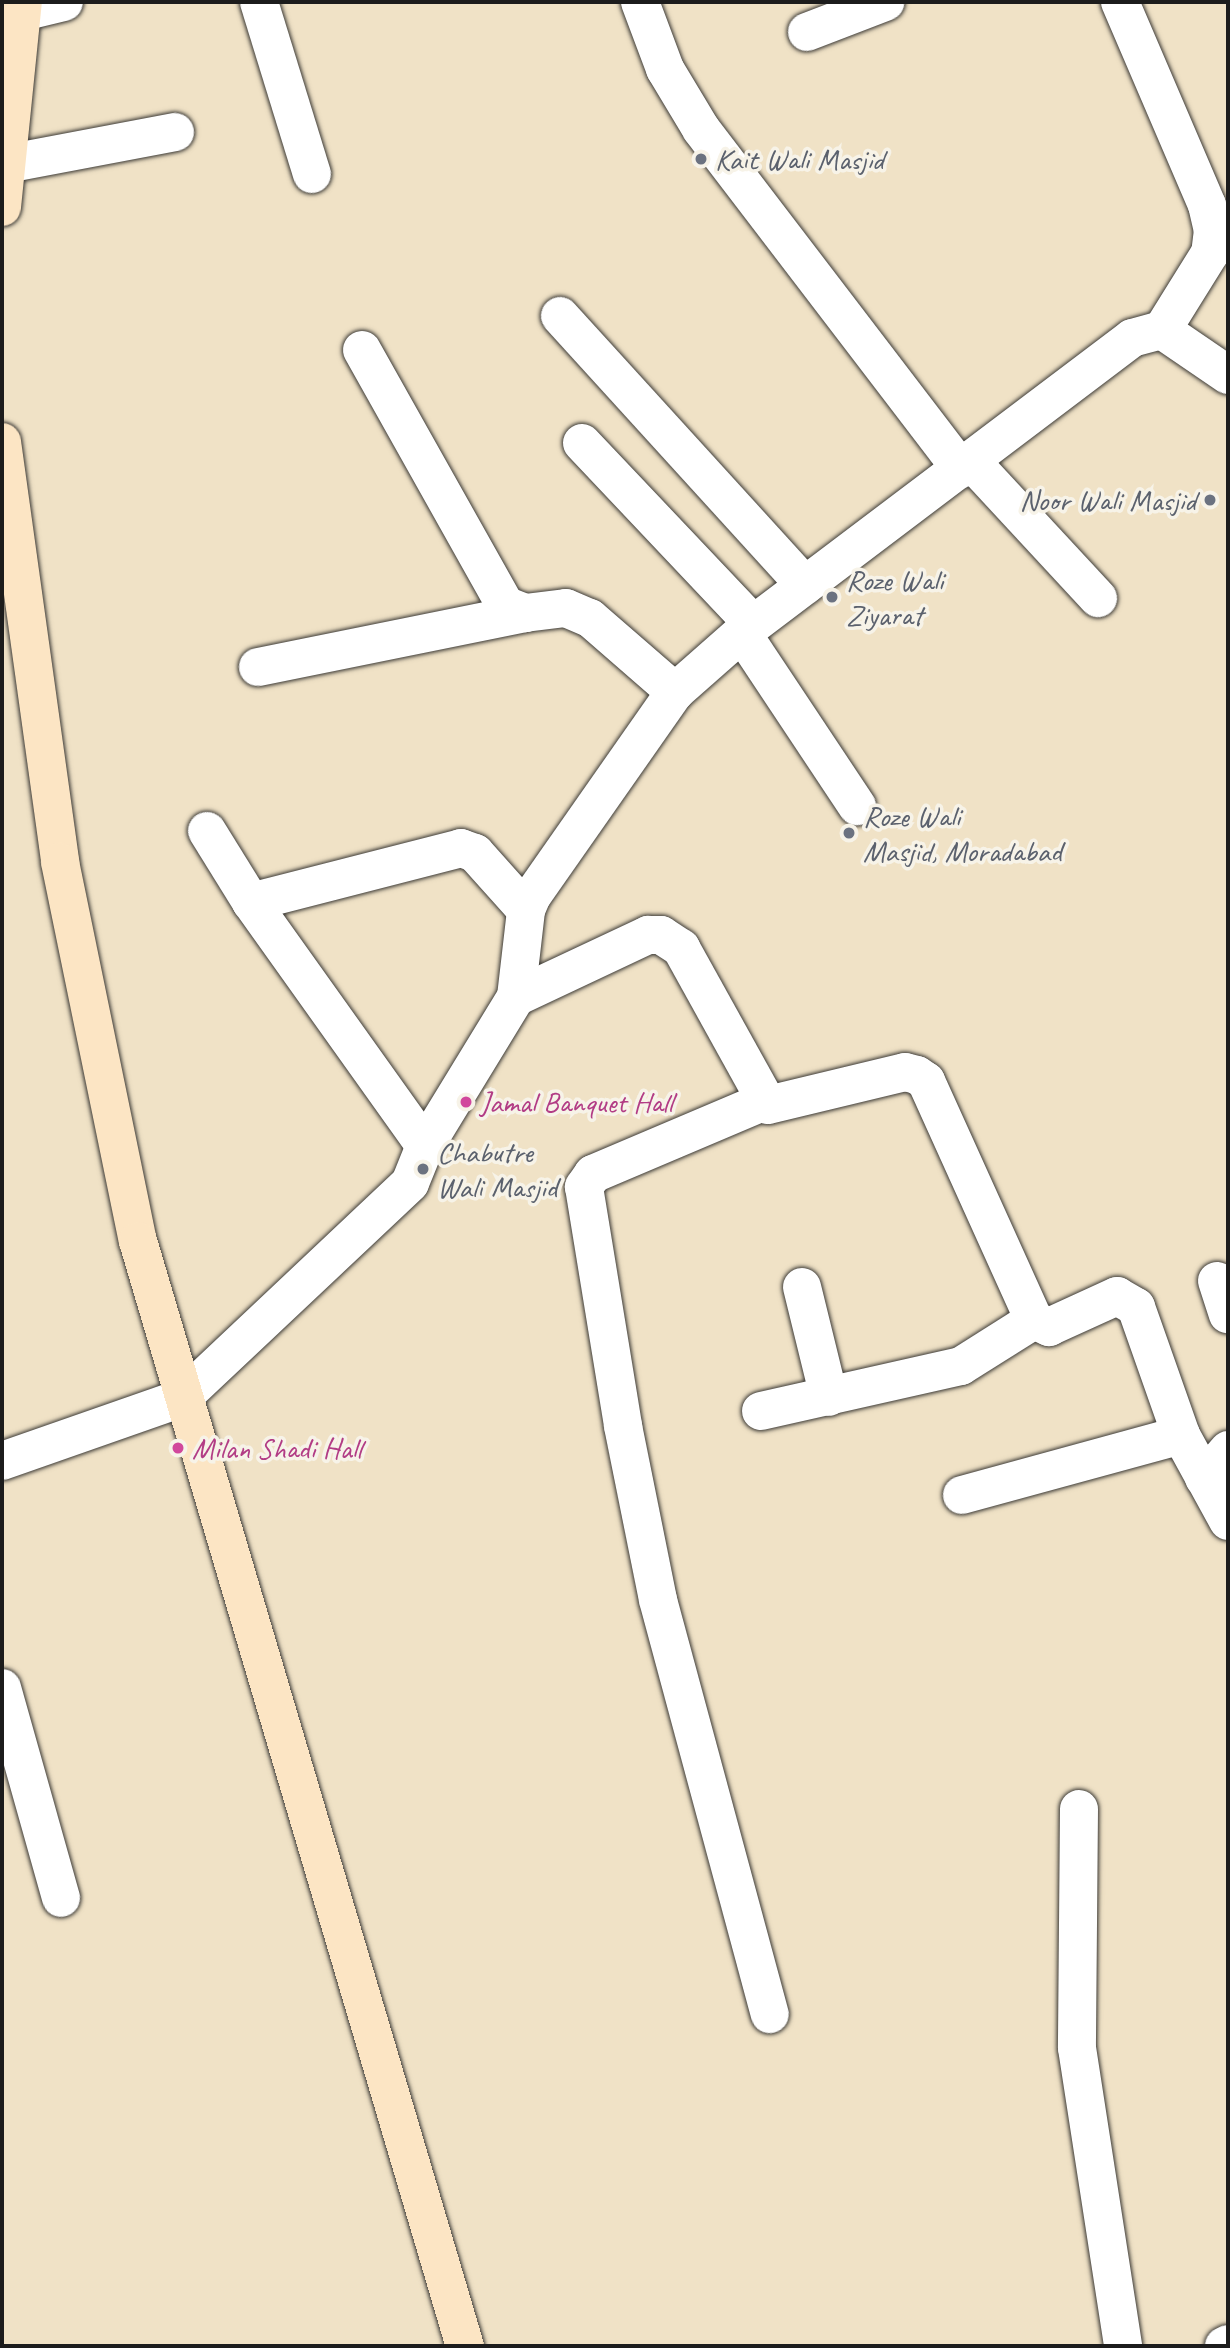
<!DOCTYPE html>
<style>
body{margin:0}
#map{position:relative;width:1230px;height:2348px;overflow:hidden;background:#f0e2c6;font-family:Caveat,sans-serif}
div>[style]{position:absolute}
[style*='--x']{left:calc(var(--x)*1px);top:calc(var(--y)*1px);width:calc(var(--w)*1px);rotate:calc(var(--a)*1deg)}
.roads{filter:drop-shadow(0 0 2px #3c3a36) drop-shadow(0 0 2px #3c3a36)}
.street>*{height:38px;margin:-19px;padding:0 19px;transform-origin:19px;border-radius:19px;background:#fff}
.secondary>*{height:38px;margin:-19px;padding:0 19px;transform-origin:19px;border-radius:19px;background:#fce5c4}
.dots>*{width:19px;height:19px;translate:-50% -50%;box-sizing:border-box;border:4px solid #f7f3e8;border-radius:50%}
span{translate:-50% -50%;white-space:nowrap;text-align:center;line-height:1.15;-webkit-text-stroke:7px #f7f3e8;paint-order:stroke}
.worship-label{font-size:30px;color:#5b616d}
.left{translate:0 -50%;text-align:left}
.right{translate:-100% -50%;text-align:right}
.hotel-label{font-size:30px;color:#b23c85}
.frame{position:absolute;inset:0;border:4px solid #1c1c1c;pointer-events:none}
</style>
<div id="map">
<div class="roads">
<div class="street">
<i style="--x:259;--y:2;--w:180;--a:72.9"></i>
<i style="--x:640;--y:2;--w:72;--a:69.5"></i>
<i style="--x:665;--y:69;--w:70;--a:59"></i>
<i style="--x:701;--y:129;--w:428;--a:52.6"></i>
<i style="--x:1120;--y:2;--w:221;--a:66.8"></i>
<i style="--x:1207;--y:205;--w:26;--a:77"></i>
<i style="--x:1213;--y:230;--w:23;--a:97"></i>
<i style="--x:1210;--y:253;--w:91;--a:121.9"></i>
<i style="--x:22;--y:12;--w:43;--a:-13.4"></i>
<i style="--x:807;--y:32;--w:84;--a:-21"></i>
<i style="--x:6;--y:164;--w:172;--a:-10.7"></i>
<i style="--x:560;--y:316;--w:364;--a:47.7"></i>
<i style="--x:362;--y:350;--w:292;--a:60.7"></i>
<i style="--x:505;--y:605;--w:22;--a:22"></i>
<i style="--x:525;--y:613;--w:41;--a:-7"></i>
<i style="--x:566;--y:608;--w:26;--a:23"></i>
<i style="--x:590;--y:618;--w:113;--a:41"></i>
<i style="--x:582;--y:443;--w:249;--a:46.6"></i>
<i style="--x:971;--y:461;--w:187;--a:47.2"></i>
<i style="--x:742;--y:633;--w:208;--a:56.4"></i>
<i style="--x:258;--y:667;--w:272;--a:-11.4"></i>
<i style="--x:207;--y:831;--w:84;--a:58.2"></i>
<i style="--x:251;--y:902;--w:300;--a:54.5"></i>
<i style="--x:251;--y:902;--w:217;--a:-14.4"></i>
<i style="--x:461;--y:848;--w:15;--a:20"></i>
<i style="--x:475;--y:853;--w:76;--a:48.2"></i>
<i style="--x:516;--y:997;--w:146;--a:-25.2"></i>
<i style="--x:648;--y:935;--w:13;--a:0"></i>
<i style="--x:661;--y:935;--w:24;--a:33"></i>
<i style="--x:681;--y:948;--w:179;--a:61"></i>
<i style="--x:768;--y:1105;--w:141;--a:-13.5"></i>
<i style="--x:905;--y:1072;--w:12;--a:14"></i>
<i style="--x:917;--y:1075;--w:11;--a:34"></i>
<i style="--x:926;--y:1081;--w:262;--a:65.7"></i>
<i style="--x:1034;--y:1320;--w:17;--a:25"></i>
<i style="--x:1049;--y:1327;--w:75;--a:-24.5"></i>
<i style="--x:1117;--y:1296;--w:22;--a:30"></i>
<i style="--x:1136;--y:1307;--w:136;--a:70.6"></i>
<i style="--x:1181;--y:1435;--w:98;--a:61.3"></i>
<i style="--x:765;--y:1101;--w:187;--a:157"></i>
<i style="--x:593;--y:1174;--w:16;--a:125"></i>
<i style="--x:584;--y:1187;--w:242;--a:80.7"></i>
<i style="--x:623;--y:1426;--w:177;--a:78.6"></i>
<i style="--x:658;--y:1600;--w:429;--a:74.9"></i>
<i style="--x:1217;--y:1281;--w:35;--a:72"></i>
<i style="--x:802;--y:1287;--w:113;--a:76.2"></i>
<i style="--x:761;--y:1411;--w:205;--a:-12.7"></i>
<i style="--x:961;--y:1366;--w:86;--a:-32.2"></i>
<i style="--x:2;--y:1461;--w:191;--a:-19.3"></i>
<i style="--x:182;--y:1398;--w:313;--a:-43.3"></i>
<i style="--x:410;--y:1183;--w:40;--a:-68"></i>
<i style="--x:425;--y:1146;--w:175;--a:-58.6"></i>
<i style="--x:516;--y:997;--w:88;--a:-83.4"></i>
<i style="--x:526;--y:910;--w:15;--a:-67"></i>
<i style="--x:532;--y:896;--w:249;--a:-55"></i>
<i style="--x:675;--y:692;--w:89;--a:-41.4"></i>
<i style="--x:742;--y:633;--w:489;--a:-37.1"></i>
<i style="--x:1132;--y:338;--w:31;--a:-15"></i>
<i style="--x:1162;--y:330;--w:80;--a:34.3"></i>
<i style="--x:1204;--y:1478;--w:37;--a:-49"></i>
<i style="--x:962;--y:1495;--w:227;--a:-15.3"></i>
<i style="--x:2;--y:1688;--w:218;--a:74.3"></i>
<i style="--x:1079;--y:1809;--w:239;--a:90.5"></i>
<i style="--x:1077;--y:2048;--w:302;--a:81.2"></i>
<i style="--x:1224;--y:2346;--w:4;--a:-27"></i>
</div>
<div class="secondary">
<i style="--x:2;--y:207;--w:206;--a:-84.2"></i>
<i style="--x:2;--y:442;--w:424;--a:82.1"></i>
<i style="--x:60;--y:862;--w:387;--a:78.4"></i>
<i style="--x:138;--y:1241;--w:1152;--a:73.52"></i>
</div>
</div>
<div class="dots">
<i style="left:701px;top:159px;background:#6b7280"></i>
<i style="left:1210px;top:500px;background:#6b7280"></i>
<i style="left:832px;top:597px;background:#6b7280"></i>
<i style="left:849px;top:833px;background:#6b7280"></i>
<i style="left:466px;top:1102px;background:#d1479c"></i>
<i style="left:423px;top:1169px;background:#6b7280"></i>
<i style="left:178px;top:1448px;background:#d1479c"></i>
</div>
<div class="worship-label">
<span class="left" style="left:715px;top:159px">Kait Wali Masjid</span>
<span class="right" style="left:1196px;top:500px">Noor Wali Masjid</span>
<span class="left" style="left:846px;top:597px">Roze Wali<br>Ziyarat</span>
<span class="left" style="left:863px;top:833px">Roze Wali<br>Masjid, Moradabad</span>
<span class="left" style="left:437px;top:1169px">Chabutre<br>Wali Masjid</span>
</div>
<div class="hotel-label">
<span class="left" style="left:480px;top:1102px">Jamal Banquet Hall</span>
<span class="left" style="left:192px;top:1448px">Milan Shadi Hall</span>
</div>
<div class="frame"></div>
</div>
